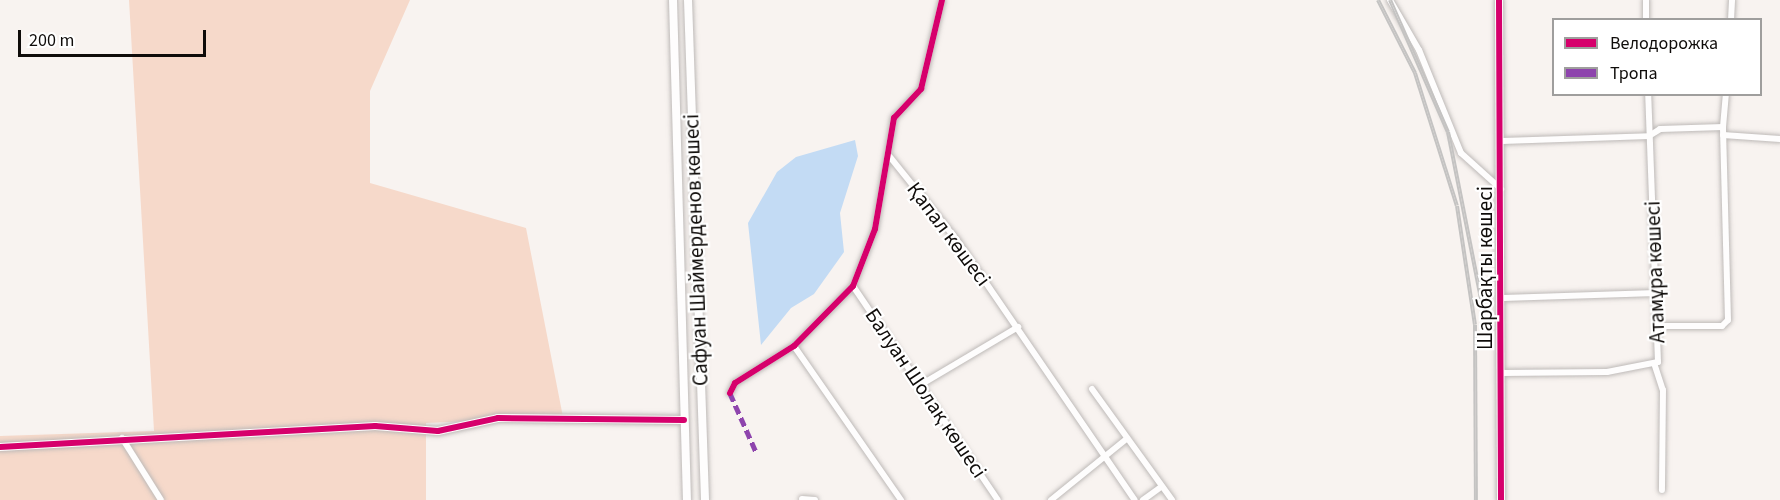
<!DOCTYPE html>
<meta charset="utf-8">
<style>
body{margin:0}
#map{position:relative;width:1780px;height:500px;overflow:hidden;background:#f8f3f0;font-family:"Source Sans 3",sans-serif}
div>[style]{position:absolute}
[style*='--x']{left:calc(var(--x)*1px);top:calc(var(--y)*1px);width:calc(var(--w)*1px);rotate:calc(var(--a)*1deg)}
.green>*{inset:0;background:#f6d9ca}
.water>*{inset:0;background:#c3dbf4}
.roads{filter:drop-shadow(0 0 2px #bebab8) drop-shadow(0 0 2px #bebab8)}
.street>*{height:6px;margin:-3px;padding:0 3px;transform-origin:3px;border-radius:3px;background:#fefdfd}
.secondary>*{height:8px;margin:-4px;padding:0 4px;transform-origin:4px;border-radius:4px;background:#fefdfd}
.rail>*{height:4px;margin-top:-2px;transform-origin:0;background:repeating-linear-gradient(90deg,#fff 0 4.5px,#c4c3c2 0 9px);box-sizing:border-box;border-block:2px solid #c4c3c2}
.quiet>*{height:4.5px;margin-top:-2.25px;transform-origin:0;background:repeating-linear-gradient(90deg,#8e44ad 0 9px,transparent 0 13.5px)}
.cycleway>*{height:6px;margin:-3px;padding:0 3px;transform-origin:3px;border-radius:3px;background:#d6006c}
span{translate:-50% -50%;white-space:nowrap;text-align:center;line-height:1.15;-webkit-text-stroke:4.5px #fff;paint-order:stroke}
.street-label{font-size:21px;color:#0f0c0a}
.legend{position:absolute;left:1552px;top:18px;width:210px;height:78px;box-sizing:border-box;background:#fff;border:2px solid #9f9e9d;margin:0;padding:8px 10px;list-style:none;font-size:18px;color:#0f0c0a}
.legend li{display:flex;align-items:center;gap:12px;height:30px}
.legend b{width:30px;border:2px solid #9f9e9d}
.scale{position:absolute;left:18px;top:30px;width:188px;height:27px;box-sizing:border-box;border:3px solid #0f0c0a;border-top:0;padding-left:8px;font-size:18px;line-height:21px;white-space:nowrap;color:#0f0c0a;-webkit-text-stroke:4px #fff;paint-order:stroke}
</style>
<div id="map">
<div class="green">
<i style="clip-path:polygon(129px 0,410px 0,370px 91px,370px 183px,526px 228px,563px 417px,426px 423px,426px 500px,0 500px,0 436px,154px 431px)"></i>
</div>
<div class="water">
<i style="clip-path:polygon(855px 140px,858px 156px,840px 213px,844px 252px,814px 294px,791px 308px,761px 345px,748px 223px,777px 172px,796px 157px)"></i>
</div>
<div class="roads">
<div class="street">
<i style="--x:1390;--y:0;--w:58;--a:59.9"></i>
<i style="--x:1419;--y:50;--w:111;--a:67.8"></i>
<i style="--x:1461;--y:153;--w:54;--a:42"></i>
<i style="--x:1646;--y:0;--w:20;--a:90"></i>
<i style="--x:1731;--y:20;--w:20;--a:-87"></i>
<i style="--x:1723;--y:135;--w:57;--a:4"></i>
<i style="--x:1502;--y:141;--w:147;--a:-1.9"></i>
<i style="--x:1649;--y:136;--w:13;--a:-32"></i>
<i style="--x:1660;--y:129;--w:63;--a:-1.8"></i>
<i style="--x:1723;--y:127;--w:33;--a:-85"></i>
<i style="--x:890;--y:157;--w:105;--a:51.2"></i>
<i style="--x:956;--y:239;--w:316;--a:55.6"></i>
<i style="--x:853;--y:286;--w:258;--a:55.9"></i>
<i style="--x:1503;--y:298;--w:153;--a:-1.9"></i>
<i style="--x:1658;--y:326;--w:64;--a:0"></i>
<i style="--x:1722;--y:326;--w:8;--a:-45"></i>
<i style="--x:1728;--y:320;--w:193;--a:-91.5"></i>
<i style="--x:794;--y:346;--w:188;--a:55.2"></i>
<i style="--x:1655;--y:366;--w:25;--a:72"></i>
<i style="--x:1663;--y:390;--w:100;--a:90.6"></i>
<i style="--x:1501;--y:373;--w:106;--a:-0.5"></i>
<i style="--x:1607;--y:372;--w:52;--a:-11.1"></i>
<i style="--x:1658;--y:362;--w:268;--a:-92.1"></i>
<i style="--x:922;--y:384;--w:112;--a:-30.7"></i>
<i style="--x:1092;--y:389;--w:137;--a:54.2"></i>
<i style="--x:730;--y:393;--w:11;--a:-63"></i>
<i style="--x:735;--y:383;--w:70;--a:-32.1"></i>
<i style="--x:794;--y:346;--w:84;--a:-45.5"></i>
<i style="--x:853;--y:286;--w:61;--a:-68.9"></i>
<i style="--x:875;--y:229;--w:113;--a:-80.3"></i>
<i style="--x:894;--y:118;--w:40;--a:-47"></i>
<i style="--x:921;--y:89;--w:91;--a:-76.7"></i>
<i style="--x:122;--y:438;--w:73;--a:57.8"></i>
<i style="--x:802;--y:499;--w:13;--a:4"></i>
<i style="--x:1051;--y:500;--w:95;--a:-39"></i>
<i style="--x:1143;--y:500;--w:22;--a:-36"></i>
</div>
<div class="secondary">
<i style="--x:673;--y:0;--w:500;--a:88.4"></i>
<i style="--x:688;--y:0;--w:500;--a:88.05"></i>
<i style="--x:1499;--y:0;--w:500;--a:89.77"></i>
<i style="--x:0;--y:447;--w:376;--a:-3.2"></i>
<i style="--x:375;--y:426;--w:63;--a:4.5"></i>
<i style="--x:438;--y:431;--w:61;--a:-12.2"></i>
<i style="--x:498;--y:418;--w:186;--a:0.6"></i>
</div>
</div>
<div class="rail">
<i style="--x:1378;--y:0;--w:82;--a:63.1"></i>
<i style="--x:1415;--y:73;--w:139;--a:72.5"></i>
<i style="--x:1457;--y:206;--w:120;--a:81.4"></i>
<i style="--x:1475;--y:325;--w:175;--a:89.7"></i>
<i style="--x:1390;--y:0;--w:144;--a:66.3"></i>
<i style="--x:1448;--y:132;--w:170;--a:78.8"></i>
</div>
<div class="quiet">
<i style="--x:730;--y:393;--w:67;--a:66.1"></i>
</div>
<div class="cycleway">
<i style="--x:1499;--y:0;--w:500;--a:89.77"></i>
<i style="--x:730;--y:393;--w:11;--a:-63"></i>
<i style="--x:735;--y:383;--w:70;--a:-32.1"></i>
<i style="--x:794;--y:346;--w:84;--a:-45.5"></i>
<i style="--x:853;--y:286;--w:61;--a:-68.9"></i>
<i style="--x:875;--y:229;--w:113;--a:-80.3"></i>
<i style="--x:894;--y:118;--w:40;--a:-47"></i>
<i style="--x:921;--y:89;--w:91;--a:-76.7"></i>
<i style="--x:0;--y:447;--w:376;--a:-3.2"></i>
<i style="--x:375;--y:426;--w:63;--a:4.5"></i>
<i style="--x:438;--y:431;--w:61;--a:-12.2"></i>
<i style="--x:498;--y:418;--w:186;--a:0.6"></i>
</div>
<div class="street-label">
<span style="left:949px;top:234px;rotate:53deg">Қапал көшесі</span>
<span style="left:696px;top:250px;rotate:-92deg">Сафуан Шаймерденов көшесі</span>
<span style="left:1485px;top:268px;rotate:-90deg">Шарбақты көшесі</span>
<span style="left:1655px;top:272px;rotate:-92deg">Атамұра көшесі</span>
<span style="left:926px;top:393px;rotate:56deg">Балуан Шолақ көшесі</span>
</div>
<ul class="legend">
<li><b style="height:8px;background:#d6006c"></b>Велодорожка</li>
<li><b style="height:8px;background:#8e44ad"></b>Тропа</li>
</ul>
<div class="scale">200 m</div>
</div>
